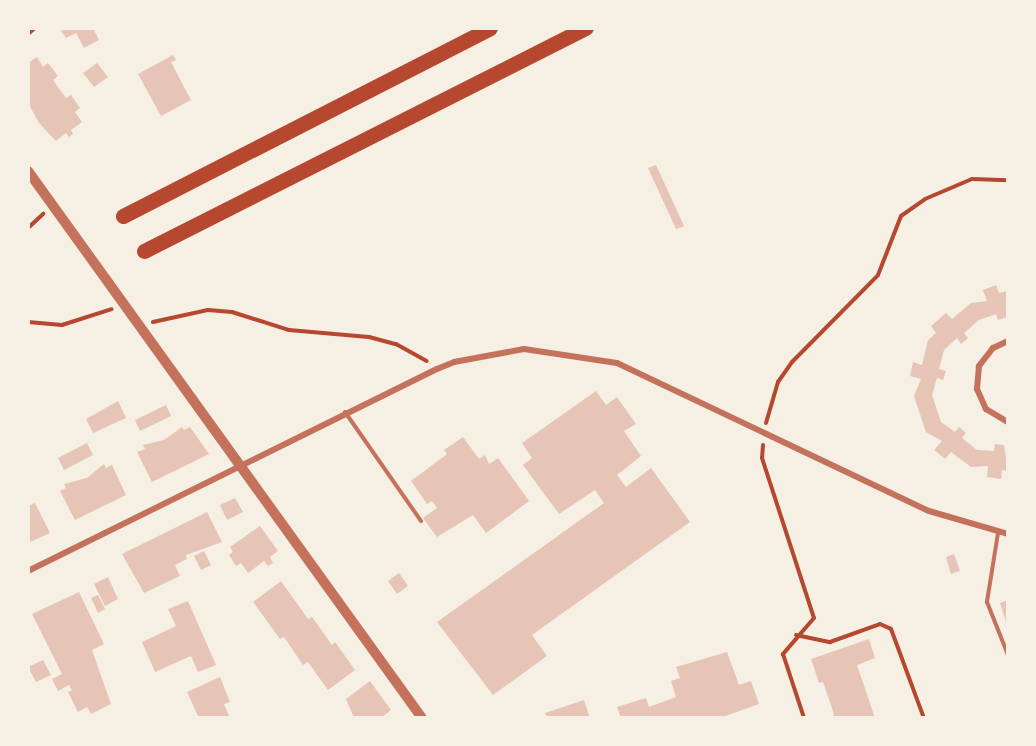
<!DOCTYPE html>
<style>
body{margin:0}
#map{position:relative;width:1036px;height:746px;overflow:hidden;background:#f6efe4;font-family:"IBM Plex Sans",sans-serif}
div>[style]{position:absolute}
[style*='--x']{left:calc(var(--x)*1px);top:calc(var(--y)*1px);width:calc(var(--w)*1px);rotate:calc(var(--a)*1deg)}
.building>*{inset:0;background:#e6c5b7}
.path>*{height:4px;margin:-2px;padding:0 2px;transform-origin:2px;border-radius:2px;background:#b5482f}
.service>*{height:4px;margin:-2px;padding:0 2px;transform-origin:2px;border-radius:2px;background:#c5725c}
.minor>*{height:6px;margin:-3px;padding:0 3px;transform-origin:3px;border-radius:3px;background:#c5725c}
.tertiary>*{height:10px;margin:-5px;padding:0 5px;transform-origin:5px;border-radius:5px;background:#c5725c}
.motorway>*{height:15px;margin:-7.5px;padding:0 7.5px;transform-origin:7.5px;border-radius:7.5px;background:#b5482f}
span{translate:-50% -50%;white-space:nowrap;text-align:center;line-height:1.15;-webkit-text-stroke:4.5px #f6efe4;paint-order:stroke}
.frame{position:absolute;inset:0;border:30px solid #f6efe4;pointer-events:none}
</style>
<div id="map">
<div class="building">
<i style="clip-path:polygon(66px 28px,93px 28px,99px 40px,84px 48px,76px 33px,66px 38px,61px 31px)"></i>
<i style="clip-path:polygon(173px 55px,176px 60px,171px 62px,191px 100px,161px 116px,138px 74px)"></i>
<i style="clip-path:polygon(37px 57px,43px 67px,48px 63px,58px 76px,53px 80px,60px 90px,66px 98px,71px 95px,80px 108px,75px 112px,82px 122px,71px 130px,73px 134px,69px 137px,66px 133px,56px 141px,39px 123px,28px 103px,28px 63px)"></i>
<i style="clip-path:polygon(97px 63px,108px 77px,94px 87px,83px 73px)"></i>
<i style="clip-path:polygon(656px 165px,684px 226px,676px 229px,648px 168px)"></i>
<i style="clip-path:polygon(996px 285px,999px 293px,1008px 291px,1007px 317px,998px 320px,996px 314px,979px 320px,964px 333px,968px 338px,961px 344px,957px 338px,944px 350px,939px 369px,946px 371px,943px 380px,937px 378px,932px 395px,941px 422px,955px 432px,959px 427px,966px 433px,962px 438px,977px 450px,994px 451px,995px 444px,1004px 445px,1008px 471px,1002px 470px,1001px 479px,987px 477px,988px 466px,971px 467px,951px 452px,945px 459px,934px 450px,942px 441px,926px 432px,914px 396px,921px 379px,910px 376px,913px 362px,922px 365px,928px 340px,936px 333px,931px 326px,946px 313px,952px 319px,971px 303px,987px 301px,983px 290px)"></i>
<i style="clip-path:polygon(596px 391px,606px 405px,617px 397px,636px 424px,624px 431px,641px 456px,617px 475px,626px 487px,651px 468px,690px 522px,532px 635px,547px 656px,493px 695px,437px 622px,604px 503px,595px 490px,559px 514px,523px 465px,532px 458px,522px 443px)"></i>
<i style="clip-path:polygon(118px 401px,126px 418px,93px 433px,86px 419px)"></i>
<i style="clip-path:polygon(166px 405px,171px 416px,140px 431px,135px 420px)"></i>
<i style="clip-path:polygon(182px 427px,184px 430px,190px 427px,209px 454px,152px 482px,137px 452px,145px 449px,143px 445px,164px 440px)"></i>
<i style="clip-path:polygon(463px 437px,479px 459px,485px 455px,489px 464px,498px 458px,529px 501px,486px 533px,473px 515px,437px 537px,423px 518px,437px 508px,432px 501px,427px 504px,411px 481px,447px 454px,444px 450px)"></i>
<i style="clip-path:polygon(87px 443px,93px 455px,64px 470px,58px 458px)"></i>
<i style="clip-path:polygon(104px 464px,106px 468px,112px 465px,126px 495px,75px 520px,60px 491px,66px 488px,64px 484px,87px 478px)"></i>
<i style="clip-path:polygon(235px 498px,243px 512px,227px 520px,220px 505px)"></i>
<i style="clip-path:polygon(35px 503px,50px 533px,28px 543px,28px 506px)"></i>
<i style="clip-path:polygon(207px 512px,222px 542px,186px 555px,187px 559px,175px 565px,180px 576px,144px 593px,122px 554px)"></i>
<i style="clip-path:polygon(260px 526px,278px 551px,270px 557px,273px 563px,268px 566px,264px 561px,248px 573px,241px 563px,236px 566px,229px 555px,233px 552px,230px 547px)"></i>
<i style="clip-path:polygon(204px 551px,211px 565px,201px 570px,194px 556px)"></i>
<i style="clip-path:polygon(954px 554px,960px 571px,951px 574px,946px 557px)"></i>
<i style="clip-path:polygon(399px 573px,408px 586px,397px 594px,388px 581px)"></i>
<i style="clip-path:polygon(108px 577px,118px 599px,105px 606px,94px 584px)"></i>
<i style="clip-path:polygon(281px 581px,308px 619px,312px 617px,332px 645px,335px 642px,355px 670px,328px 690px,308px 662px,303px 665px,284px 637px,280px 639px,253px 602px)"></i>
<i style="clip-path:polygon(79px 592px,104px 644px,92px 650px,111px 704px,91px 714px,87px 707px,78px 712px,68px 692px,72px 690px,69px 685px,58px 691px,52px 679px,62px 674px,32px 614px)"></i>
<i style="clip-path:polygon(98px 595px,105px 609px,98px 613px,91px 598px)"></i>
<i style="clip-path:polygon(1008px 600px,1008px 625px,1007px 625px,1000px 603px)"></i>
<i style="clip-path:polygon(188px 601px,216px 665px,198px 672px,191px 656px,155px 672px,142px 642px,176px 626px,168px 609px)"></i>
<i style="clip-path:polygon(869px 639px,875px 658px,857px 665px,875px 718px,832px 718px,834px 714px,823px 682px,819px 683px,811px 659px)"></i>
<i style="clip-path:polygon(727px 652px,739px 685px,751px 681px,759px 704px,720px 718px,621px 718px,617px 707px,646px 698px,649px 707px,676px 697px,671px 681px,680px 678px,676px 667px)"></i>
<i style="clip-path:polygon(43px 660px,51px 675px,36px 682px,28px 667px)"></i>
<i style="clip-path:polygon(220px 677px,230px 702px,224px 704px,230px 718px,198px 716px,187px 692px)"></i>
<i style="clip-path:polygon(370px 681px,391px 710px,381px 718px,354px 718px,346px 699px)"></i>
<i style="clip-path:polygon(584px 700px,590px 718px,547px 718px,545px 713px)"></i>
</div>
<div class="path">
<i style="--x:28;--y:34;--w:9;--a:-41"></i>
<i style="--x:28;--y:228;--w:21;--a:-43"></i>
<i style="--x:28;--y:322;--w:34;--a:5"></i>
<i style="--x:62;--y:325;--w:52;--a:-17.7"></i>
<i style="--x:153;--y:322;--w:56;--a:-12.3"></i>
<i style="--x:208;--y:310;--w:24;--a:5"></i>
<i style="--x:232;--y:312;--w:60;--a:17.5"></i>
<i style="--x:289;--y:330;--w:80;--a:5"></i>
<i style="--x:369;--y:337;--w:28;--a:15"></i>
<i style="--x:396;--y:344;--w:35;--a:29"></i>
<i style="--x:766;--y:423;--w:43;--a:-73.7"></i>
<i style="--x:778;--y:382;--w:24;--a:-55"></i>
<i style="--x:792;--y:362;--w:122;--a:-45.3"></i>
<i style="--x:878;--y:275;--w:63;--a:-68.7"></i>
<i style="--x:901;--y:216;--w:29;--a:-35"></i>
<i style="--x:925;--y:199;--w:51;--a:-23.1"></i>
<i style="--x:972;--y:179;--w:36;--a:2"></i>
<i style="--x:763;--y:445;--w:13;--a:94"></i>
<i style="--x:762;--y:458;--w:168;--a:72"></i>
<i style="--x:814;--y:618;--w:48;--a:130.7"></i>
<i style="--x:783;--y:654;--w:67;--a:71.8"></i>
<i style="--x:796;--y:635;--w:35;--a:12"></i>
<i style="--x:830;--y:642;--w:53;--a:-19.8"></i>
<i style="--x:880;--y:624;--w:12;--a:24"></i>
<i style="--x:891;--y:629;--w:95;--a:69.7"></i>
</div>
<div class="service">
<i style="--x:345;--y:412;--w:133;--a:55.1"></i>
<i style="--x:998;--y:533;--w:70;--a:99.1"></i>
<i style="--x:987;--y:602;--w:57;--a:68.4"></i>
</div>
<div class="minor">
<i style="--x:1008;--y:341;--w:17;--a:155"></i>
<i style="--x:993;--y:348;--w:23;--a:128"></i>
<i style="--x:979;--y:366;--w:23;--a:95"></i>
<i style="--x:977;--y:389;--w:22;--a:66"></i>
<i style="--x:986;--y:409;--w:26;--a:31"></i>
<i style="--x:28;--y:571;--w:456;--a:-26.3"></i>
<i style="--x:437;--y:369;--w:18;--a:-22"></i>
<i style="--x:454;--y:362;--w:71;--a:-10.5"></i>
<i style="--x:524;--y:349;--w:94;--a:8.6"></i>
<i style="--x:617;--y:363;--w:345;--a:25.4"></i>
<i style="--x:929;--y:511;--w:82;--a:16.2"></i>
</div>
<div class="tertiary">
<i style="--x:28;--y:171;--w:674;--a:54.24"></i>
</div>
<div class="motorway">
<i style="--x:123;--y:216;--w:412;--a:-27.1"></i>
<i style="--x:144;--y:251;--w:495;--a:-26.8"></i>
</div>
<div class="frame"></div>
</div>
